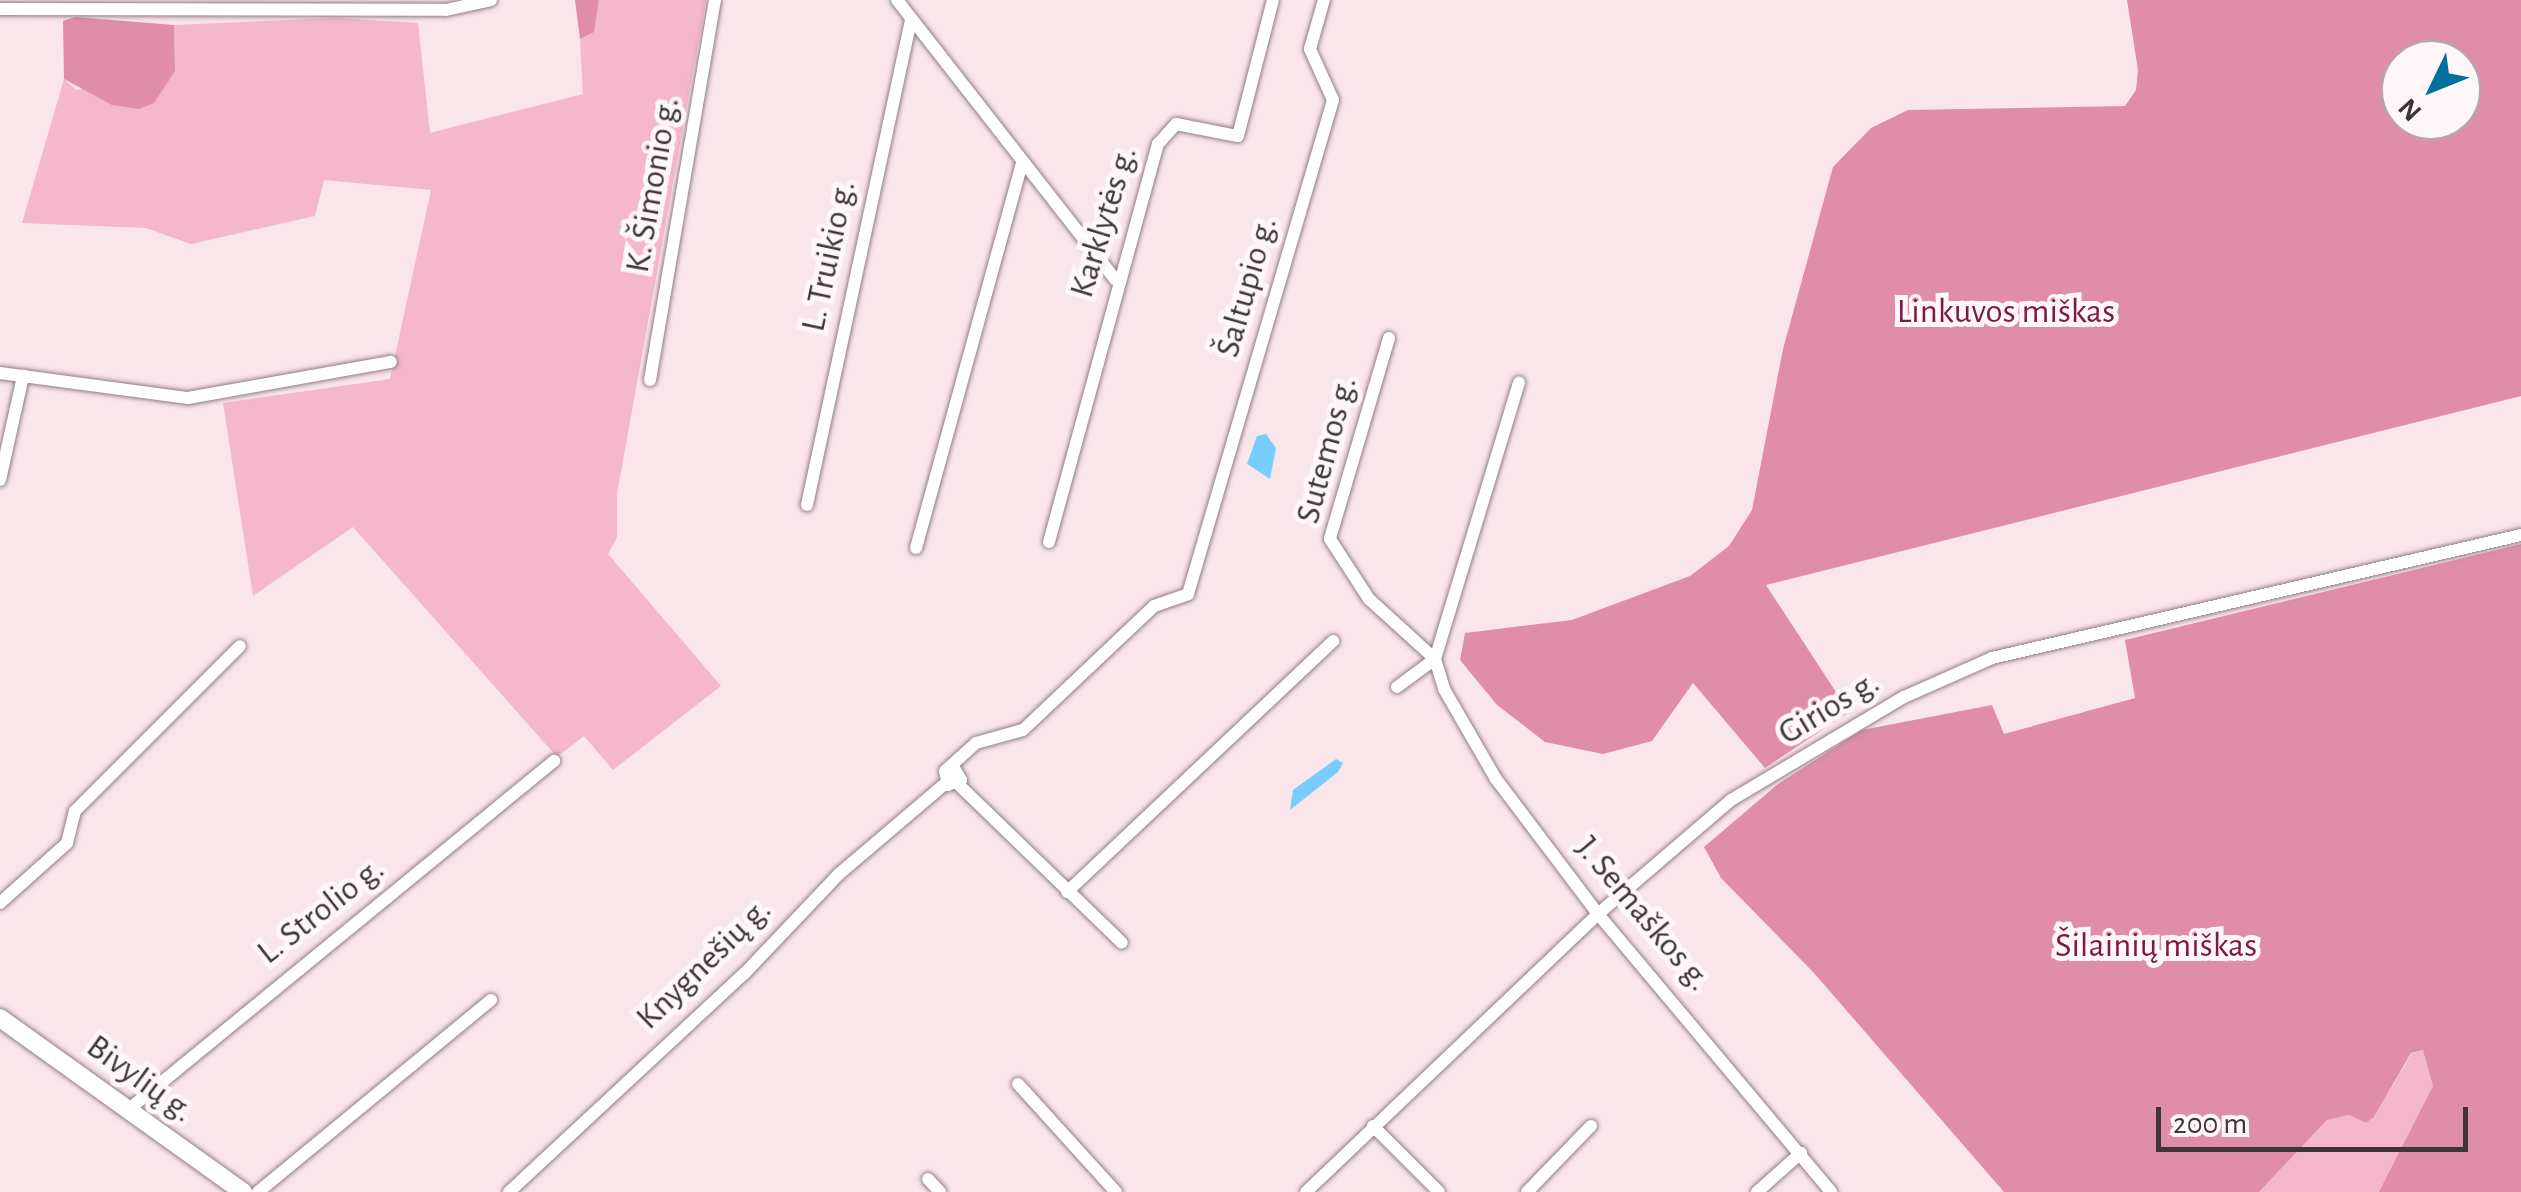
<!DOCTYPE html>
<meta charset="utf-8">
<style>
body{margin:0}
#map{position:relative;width:2521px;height:1192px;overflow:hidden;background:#fae5eb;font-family:"Alegreya Sans",sans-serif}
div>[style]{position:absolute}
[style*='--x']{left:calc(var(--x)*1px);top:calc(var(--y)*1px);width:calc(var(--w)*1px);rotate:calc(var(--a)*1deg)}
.green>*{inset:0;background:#f4b7cb}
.forest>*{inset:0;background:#e08daa}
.water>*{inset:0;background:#77cefc}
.roads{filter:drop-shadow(0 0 2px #917e84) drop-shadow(0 0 2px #917e84)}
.street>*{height:12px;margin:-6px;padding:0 6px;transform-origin:6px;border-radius:6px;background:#fff}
.secondary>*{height:18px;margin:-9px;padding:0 9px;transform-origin:9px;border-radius:9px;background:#fff}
span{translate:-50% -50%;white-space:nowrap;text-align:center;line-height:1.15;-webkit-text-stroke:10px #fef6f8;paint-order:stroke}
.street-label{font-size:35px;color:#3e3538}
.park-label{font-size:35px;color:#7b1a47}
.north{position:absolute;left:2381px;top:40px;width:100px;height:100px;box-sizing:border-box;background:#fef6f8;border:2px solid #b1a9ab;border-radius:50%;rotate:227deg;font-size:28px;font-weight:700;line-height:40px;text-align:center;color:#3e3538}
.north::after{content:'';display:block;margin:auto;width:35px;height:45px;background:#00719c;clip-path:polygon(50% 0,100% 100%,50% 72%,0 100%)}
.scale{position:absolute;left:2156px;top:1107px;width:312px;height:45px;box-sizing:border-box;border:5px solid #3e3538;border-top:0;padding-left:12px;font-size:30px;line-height:35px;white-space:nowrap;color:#3e3538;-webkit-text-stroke:8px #fef6f8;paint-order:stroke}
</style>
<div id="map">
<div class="green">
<i style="clip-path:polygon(599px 0,706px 0,617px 494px,617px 537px,608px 554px,721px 686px,613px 770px,584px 736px,557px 757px,353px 527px,253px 596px,223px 403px,390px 379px,431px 190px,324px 180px,315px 216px,191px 244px,146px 228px,22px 223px,64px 79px,76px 90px,175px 71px,174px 25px,336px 18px,418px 23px,430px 133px,583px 94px,580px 39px,594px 31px)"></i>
<i style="clip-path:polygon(2424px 1050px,2433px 1086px,2387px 1186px,2379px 1192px,2259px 1192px,2327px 1120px,2349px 1115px,2366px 1123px,2374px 1117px,2412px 1053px)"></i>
</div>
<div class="forest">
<i style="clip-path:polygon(575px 0,599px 0,594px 32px,580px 39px)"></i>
<i style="clip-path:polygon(evenodd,2127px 0,2521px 0,2521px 396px,1766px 585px,1849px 712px,1765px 768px,1693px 683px,1652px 741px,1603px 754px,1545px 742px,1497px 705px,1460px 660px,1465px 633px,1572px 620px,1690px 576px,1729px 546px,1752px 510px,1783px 349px,1833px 167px,1871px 128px,1908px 110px,2125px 106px,2136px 90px,2138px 70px,2127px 0,2401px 60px,2461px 60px,2461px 120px,2401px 120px,2401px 60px)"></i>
<i style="clip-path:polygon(75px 17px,174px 25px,175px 71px,154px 103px,139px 109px,112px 105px,64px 79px,63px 21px)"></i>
<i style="clip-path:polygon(2521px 544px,2521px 1192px,2379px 1192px,2433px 1086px,2423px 1050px,2411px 1053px,2374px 1117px,2366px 1123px,2349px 1115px,2327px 1120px,2259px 1192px,2004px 1192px,1814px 973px,1721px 878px,1704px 847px,1778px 784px,1862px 730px,1992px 705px,2004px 734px,2135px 698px,2125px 640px)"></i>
</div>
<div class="water">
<i style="clip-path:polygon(1266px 434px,1276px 448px,1270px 479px,1247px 464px,1257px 436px)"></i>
<i style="clip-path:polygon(1336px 759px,1343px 763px,1338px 772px,1290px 810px,1293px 790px)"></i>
</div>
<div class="roads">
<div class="street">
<i style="--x:897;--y:0;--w:355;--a:52"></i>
<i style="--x:0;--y:9;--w:446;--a:0.1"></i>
<i style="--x:446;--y:10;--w:46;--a:-12.5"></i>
<i style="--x:1389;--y:338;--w:209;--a:106.4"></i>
<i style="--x:1330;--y:539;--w:72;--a:57"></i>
<i style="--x:1369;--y:599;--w:89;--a:42.3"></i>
<i style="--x:1435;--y:659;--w:31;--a:73"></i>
<i style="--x:1444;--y:689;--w:104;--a:60"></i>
<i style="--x:1496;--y:779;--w:169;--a:52.9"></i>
<i style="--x:1598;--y:914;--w:363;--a:50"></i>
<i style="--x:0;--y:373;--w:190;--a:7.6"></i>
<i style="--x:188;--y:398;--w:206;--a:-10.1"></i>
<i style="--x:650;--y:380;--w:386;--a:-80.3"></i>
<i style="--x:0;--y:480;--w:107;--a:-77.5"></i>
<i style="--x:807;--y:505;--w:496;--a:-77.9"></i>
<i style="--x:1049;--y:542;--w:413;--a:-74.7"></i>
<i style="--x:1158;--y:144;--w:27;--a:-48"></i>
<i style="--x:1176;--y:124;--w:63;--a:11"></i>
<i style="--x:1238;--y:136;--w:140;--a:-75.6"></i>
<i style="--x:916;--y:548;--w:400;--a:-74.6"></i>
<i style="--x:1397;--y:687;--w:47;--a:-36.4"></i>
<i style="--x:1435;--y:659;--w:289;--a:-73.1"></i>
<i style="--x:954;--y:768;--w:14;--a:60"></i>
<i style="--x:961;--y:780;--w:14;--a:159"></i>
<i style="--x:948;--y:785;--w:14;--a:-102"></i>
<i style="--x:945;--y:771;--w:42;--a:-42.1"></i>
<i style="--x:976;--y:743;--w:49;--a:-15.5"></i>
<i style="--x:1023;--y:730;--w:180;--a:-43.4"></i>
<i style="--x:1154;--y:606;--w:36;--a:-19"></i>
<i style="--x:1188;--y:594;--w:515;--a:-73.64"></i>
<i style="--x:1333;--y:100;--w:56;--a:-114.3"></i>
<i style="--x:1310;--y:49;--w:51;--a:-74.1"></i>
<i style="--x:958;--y:784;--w:228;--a:44.1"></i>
<i style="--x:1067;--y:892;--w:366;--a:-43.3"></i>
<i style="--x:0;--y:903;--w:90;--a:-41.8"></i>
<i style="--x:67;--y:843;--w:33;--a:-76"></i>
<i style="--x:75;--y:811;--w:233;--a:-45"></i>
<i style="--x:1018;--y:1084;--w:146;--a:47.8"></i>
<i style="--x:128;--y:1110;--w:551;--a:-39.33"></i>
<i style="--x:1373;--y:1126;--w:93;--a:45"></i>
<i style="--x:928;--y:1179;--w:18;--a:47"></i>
<i style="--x:258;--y:1192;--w:302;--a:-39.5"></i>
<i style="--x:509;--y:1192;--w:321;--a:-42.9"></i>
<i style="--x:744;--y:974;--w:138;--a:-46.5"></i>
<i style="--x:839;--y:874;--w:140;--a:-40.4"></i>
<i style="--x:1306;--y:1192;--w:403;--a:-43.6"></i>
<i style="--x:1598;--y:914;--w:175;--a:-40.6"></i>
<i style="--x:1731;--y:800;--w:201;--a:-30.8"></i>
<i style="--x:1904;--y:697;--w:96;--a:-23.9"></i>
<i style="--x:1992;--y:658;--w:543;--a:-13.09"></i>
<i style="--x:1527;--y:1192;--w:92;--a:-45.9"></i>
<i style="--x:1757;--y:1192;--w:59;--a:-41.6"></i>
</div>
<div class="secondary">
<i style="--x:0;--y:1018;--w:299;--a:35.6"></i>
</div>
</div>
<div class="street-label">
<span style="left:653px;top:185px;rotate:-80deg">K. Šimonio g.</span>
<span style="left:1104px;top:222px;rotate:-73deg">Karklytės g.</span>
<span style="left:829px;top:256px;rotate:-78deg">L. Truikio g.</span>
<span style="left:1247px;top:287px;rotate:-74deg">Šaltupio g.</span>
<span style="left:1327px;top:450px;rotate:-75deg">Sutemos g.</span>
<span style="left:1829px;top:708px;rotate:-31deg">Girios g.</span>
<span style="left:321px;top:911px;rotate:-38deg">L. Strolio g.</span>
<span style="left:1643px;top:914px;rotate:50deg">J. Semaškos g.</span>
<span style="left:704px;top:964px;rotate:-44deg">Knygnešių g.</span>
<span style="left:140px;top:1079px;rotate:36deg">Bivylių g.</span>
</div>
<div class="park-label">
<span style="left:2006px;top:312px">Linkuvos miškas</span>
<span style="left:2156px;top:946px">Šilainių miškas</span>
</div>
<div class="north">N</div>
<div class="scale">200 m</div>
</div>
